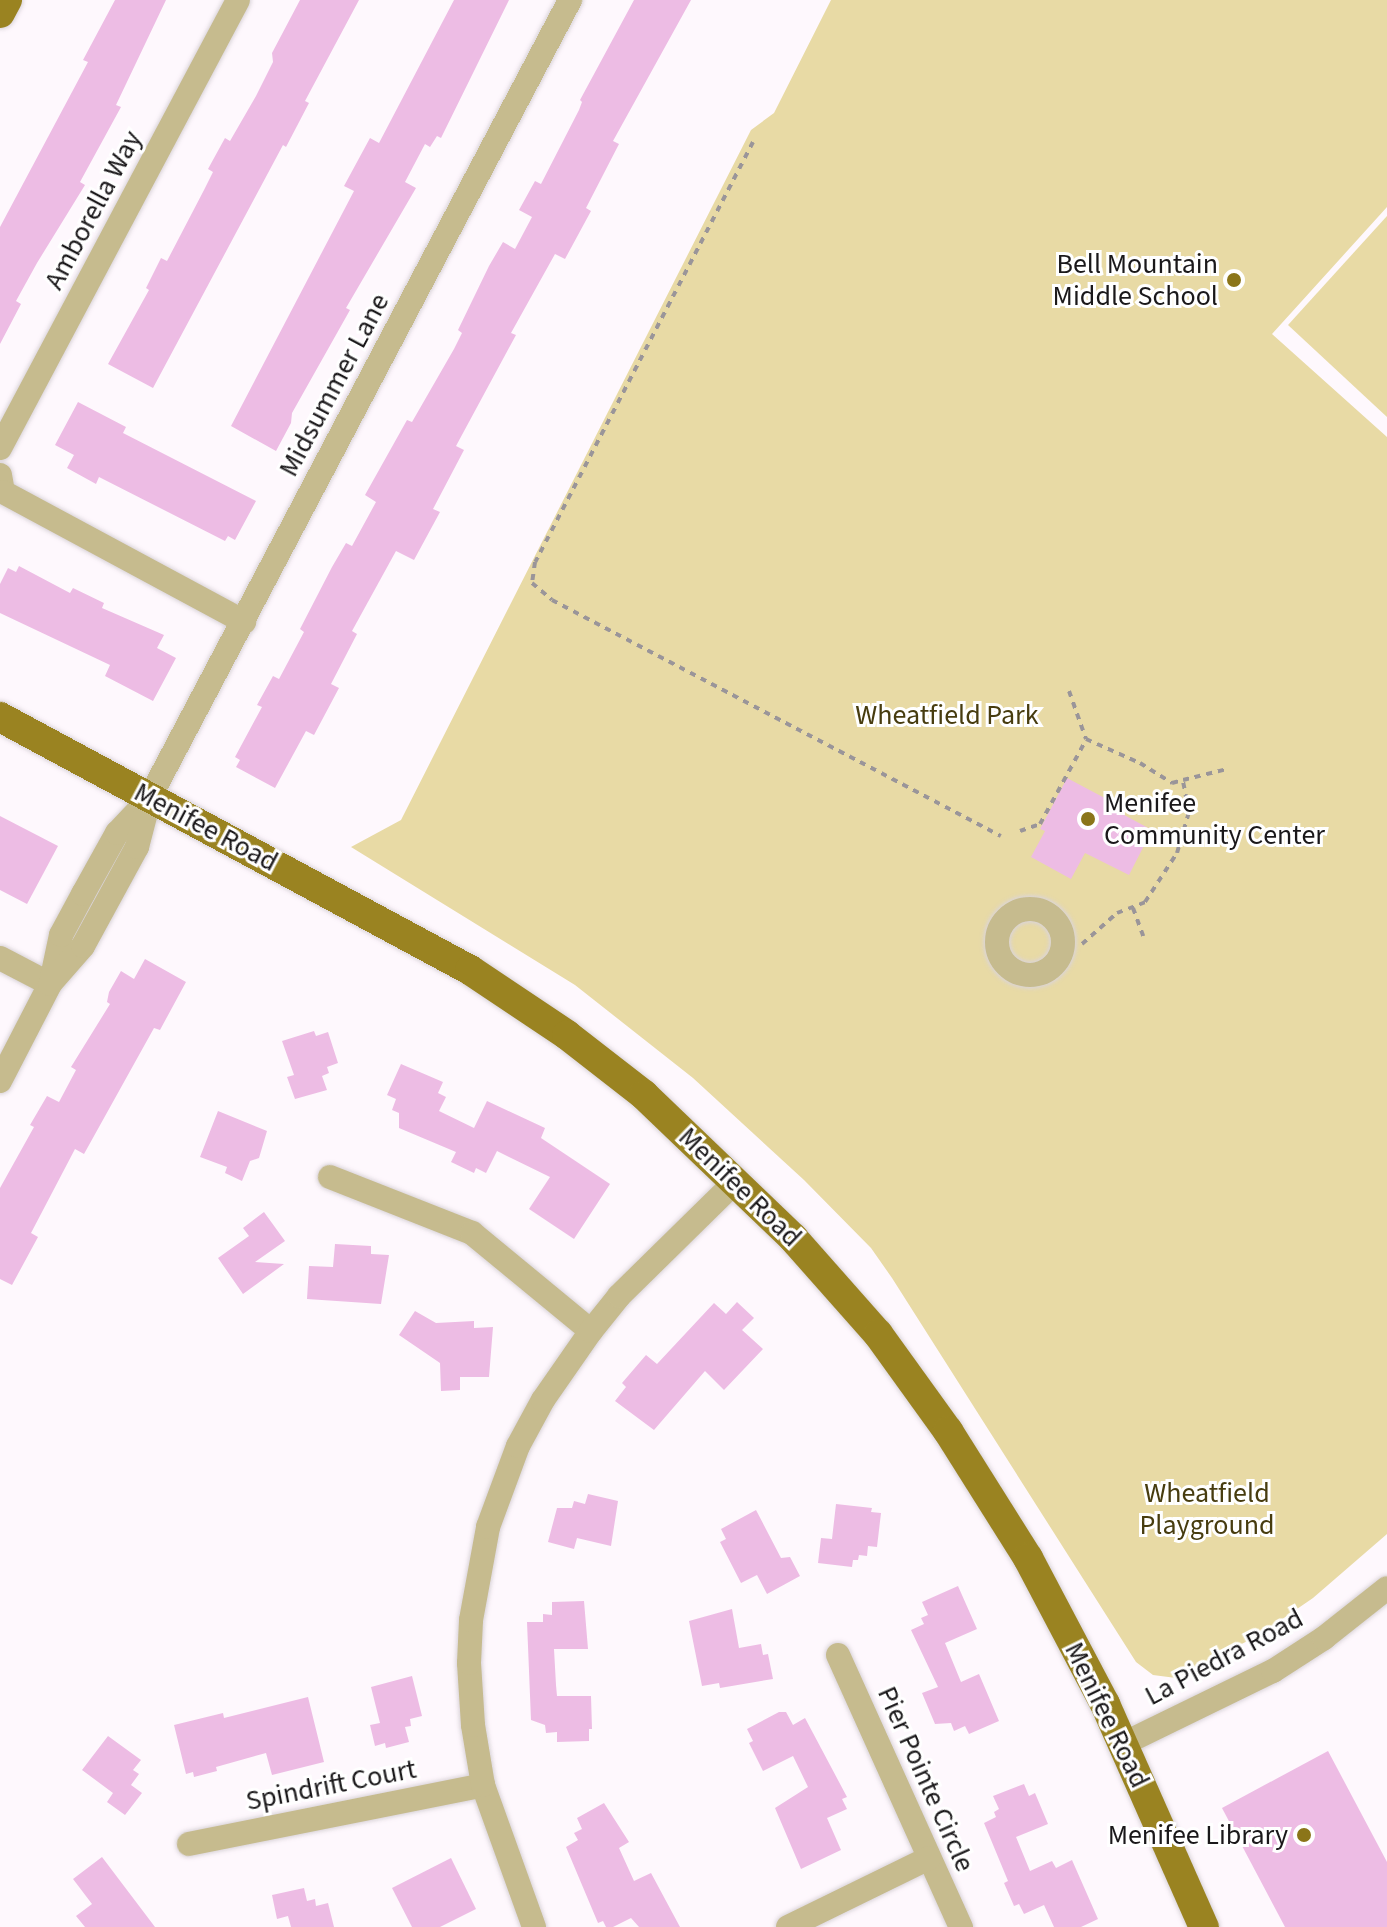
<!DOCTYPE html>
<style>
body{margin:0}
#map{position:relative;width:1387px;height:1927px;overflow:hidden;background:#fef8fd;font-family:"Source Sans 3",sans-serif}
div>[style]{position:absolute}
[style*='--x']{left:calc(var(--x)*1px);top:calc(var(--y)*1px);width:calc(var(--w)*1px);rotate:calc(var(--a)*1deg)}
.green>*{inset:0;background:#e8daa5}
.building>*{inset:0;background:#edbce4}
.path>*{height:4px;margin-top:-2px;transform-origin:0;background:repeating-linear-gradient(90deg,#9a9599 0 6px,transparent 0 12px)}
.roads{filter:drop-shadow(0 0 2px #dad4d9) drop-shadow(0 0 2px #dad4d9)}
.minor>*{height:24px;margin:-12px;padding:0 12px;transform-origin:12px;border-radius:12px;background:#c6bb8e}
.minor>.ring{margin:-12px;padding:0;box-sizing:content-box;background:none;border:24px solid #c6bb8e;border-radius:50%}
.major>*{height:30px;margin:-15px;padding:0 15px;transform-origin:15px;border-radius:15px;background:#9a8321}
.dots>*{width:22px;height:22px;translate:-50% -50%;box-sizing:border-box;border:4px solid #fff;border-radius:50%}
span{translate:-50% -50%;white-space:nowrap;text-align:center;line-height:1.15;-webkit-text-stroke:6px #fff;paint-order:stroke}
.street-label{font-size:28px;color:#1a181a}
.poi-label{font-size:28px;color:#1a181a}
.right{translate:-100% -50%;text-align:right}
.left{translate:0 -50%;text-align:left}
.park-label{font-size:28px;color:#473c0f}
</style>
<div id="map">
<div class="green">
<i style="clip-path:polygon(831px 0,1387px 0,1387px 207px,1272px 334px,1387px 437px,1387px 1534px,1313px 1598px,1259px 1635px,1176px 1678px,1153px 1675px,1136px 1662px,892px 1278px,871px 1248px,804px 1180px,693px 1078px,575px 985px,351px 847px,401px 820px,751px 130px,774px 113px)"></i>
<i style="clip-path:polygon(1387px 216px,1387px 417px,1288px 325px)"></i>
</div>
<div class="building">
<i style="clip-path:polygon(115px 0,166px 0,116px 105px,121px 107px,80px 182px,85px 185px,37px 263px,16px 301px,21px 304px,0 344px,0 227px,88px 62px,83px 60px)"></i>
<i style="clip-path:polygon(300px 0,359px 0,305px 101px,309px 103px,286px 147px,283px 145px,153px 388px,108px 364px,149px 290px,146px 288px,161px 258px,167px 261px,204px 190px,213px 172px,208px 169px,225px 138px,230px 141px,256px 96px,273px 62px,272px 53px)"></i>
<i style="clip-path:polygon(454px 0,509px 0,441px 138px,437px 136px,430px 147px,425px 144px,405px 182px,416px 188px,346px 308px,350px 310px,292px 413px,291px 423px,276px 451px,231px 426px,354px 191px,344px 186px,370px 138px,379px 143px)"></i>
<i style="clip-path:polygon(634px 0,691px 0,613px 141px,619px 144px,586px 208px,591px 211px,565px 259px,555px 254px,511px 333px,516px 335px,456px 446px,464px 450px,433px 509px,440px 512px,414px 560px,396px 551px,352px 631px,357px 634px,331px 684px,339px 688px,314px 735px,306px 731px,275px 788px,236px 767px,240px 760px,235px 757px,262px 707px,257px 705px,273px 676px,279px 679px,304px 632px,300px 629px,332px 567px,346px 543px,352px 546px,376px 502px,365px 495px,407px 420px,412px 422px,454px 349px,462px 333px,458px 330px,489px 266px,503px 242px,515px 249px,532px 217px,519px 210px,535px 181px,541px 184px,579px 110px,582px 102px,580px 100px)"></i>
<i style="clip-path:polygon(78px 402px,126px 427px,123px 433px,256px 501px,235px 540px,228px 536px,225px 541px,99px 477px,96px 484px,67px 468px,74px 455px,55px 445px)"></i>
<i style="clip-path:polygon(19px 566px,70px 593px,73px 588px,104px 603px,102px 608px,164px 635px,157px 648px,176px 658px,153px 701px,105px 676px,110px 665px,0 613px,0 584px,8px 568px,16px 572px)"></i>
<i style="clip-path:polygon(1067px 778px,1116px 804px,1113px 809px,1152px 830px,1129px 875px,1085px 853px,1071px 879px,1031px 857px,1045px 831px,1040px 829px)"></i>
<i style="clip-path:polygon(0 816px,58px 846px,27px 904px,0 890px)"></i>
<i style="clip-path:polygon(145px 959px,186px 982px,160px 1030px,154px 1028px,84px 1154px,75px 1149px,31px 1233px,38px 1237px,12px 1285px,0 1279px,0 1188px,34px 1127px,30px 1125px,47px 1096px,59px 1102px,76px 1070px,71px 1067px,110px 1004px,107px 1002px,109px 992px,121px 971px,134px 979px)"></i>
<i style="clip-path:polygon(314px 1031px,316px 1036px,328px 1032px,338px 1063px,327px 1067px,329px 1073px,322px 1076px,327px 1090px,295px 1099px,287px 1077px,294px 1075px,282px 1041px)"></i>
<i style="clip-path:polygon(401px 1064px,443px 1082px,438px 1093px,446px 1097px,439px 1111px,474px 1128px,487px 1101px,545px 1128px,541px 1138px,610px 1184px,574px 1239px,529px 1209px,550px 1177px,497px 1151px,486px 1173px,476px 1168px,474px 1173px,451px 1162px,456px 1152px,399px 1128px,399px 1113px,392px 1110px,396px 1099px,387px 1095px)"></i>
<i style="clip-path:polygon(218px 1111px,267px 1131px,259px 1158px,250px 1161px,242px 1181px,225px 1173px,227px 1167px,200px 1157px)"></i>
<i style="clip-path:polygon(264px 1212px,285px 1241px,255px 1262px,284px 1264px,243px 1294px,218px 1258px,249px 1236px,243px 1228px)"></i>
<i style="clip-path:polygon(335px 1244px,371px 1246px,371px 1254px,389px 1255px,381px 1304px,307px 1299px,309px 1266px,333px 1267px)"></i>
<i style="clip-path:polygon(737px 1302px,754px 1318px,742px 1330px,763px 1349px,724px 1390px,705px 1371px,654px 1430px,615px 1401px,626px 1387px,622px 1383px,646px 1355px,657px 1364px,714px 1303px,726px 1314px)"></i>
<i style="clip-path:polygon(415px 1311px,436px 1323px,474px 1321px,474px 1328px,493px 1327px,489px 1377px,460px 1377px,460px 1390px,441px 1391px,440px 1363px,399px 1335px)"></i>
<i style="clip-path:polygon(588px 1494px,618px 1501px,611px 1546px,577px 1538px,574px 1549px,548px 1542px,557px 1508px,572px 1508px,574px 1501px,585px 1504px)"></i>
<i style="clip-path:polygon(836px 1504px,872px 1508px,871px 1512px,881px 1513px,877px 1547px,868px 1546px,867px 1556px,859px 1555px,858px 1560px,853px 1560px,852px 1567px,818px 1563px,821px 1538px,832px 1539px)"></i>
<i style="clip-path:polygon(756px 1510px,781px 1558px,790px 1557px,800px 1576px,767px 1594px,757px 1575px,741px 1583px,720px 1542px,726px 1539px,721px 1529px)"></i>
<i style="clip-path:polygon(958px 1586px,977px 1629px,945px 1643px,961px 1682px,979px 1674px,999px 1721px,969px 1734px,965px 1726px,954px 1731px,951px 1723px,935px 1724px,922px 1693px,938px 1687px,911px 1630px,924px 1624px,921px 1618px,928px 1615px,922px 1602px)"></i>
<i style="clip-path:polygon(584px 1601px,588px 1649px,554px 1649px,556px 1685px,557px 1696px,591px 1696px,592px 1729px,589px 1729px,589px 1741px,557px 1742px,557px 1732px,546px 1733px,545px 1725px,531px 1720px,527px 1622px,543px 1622px,543px 1614px,552px 1615px,552px 1602px)"></i>
<i style="clip-path:polygon(732px 1609px,739px 1648px,761px 1644px,763px 1655px,768px 1654px,773px 1679px,720px 1688px,719px 1683px,702px 1686px,689px 1621px)"></i>
<i style="clip-path:polygon(412px 1676px,422px 1716px,410px 1719px,411px 1726px,405px 1727px,409px 1742px,386px 1748px,385px 1743px,375px 1746px,370px 1725px,380px 1723px,371px 1687px)"></i>
<i style="clip-path:polygon(308px 1697px,324px 1762px,272px 1775px,266px 1753px,216px 1767px,217px 1771px,194px 1777px,193px 1772px,186px 1774px,174px 1725px,223px 1713px,224px 1718px)"></i>
<i style="clip-path:polygon(779px 1712px,786px 1712px,793px 1725px,805px 1718px,847px 1797px,842px 1799px,847px 1809px,827px 1818px,841px 1850px,801px 1869px,775px 1808px,808px 1787px,793px 1756px,763px 1771px,749px 1743px,753px 1741px,747px 1729px)"></i>
<i style="clip-path:polygon(108px 1736px,141px 1760px,133px 1770px,139px 1774px,131px 1785px,142px 1793px,125px 1815px,107px 1802px,113px 1793px,82px 1770px)"></i>
<i style="clip-path:polygon(1328px 1751px,1387px 1862px,1387px 1927px,1285px 1927px,1222px 1808px)"></i>
<i style="clip-path:polygon(1024px 1784px,1029px 1796px,1035px 1793px,1048px 1824px,1016px 1837px,1030px 1871px,1052px 1861px,1056px 1868px,1072px 1860px,1098px 1919px,1081px 1927px,1054px 1927px,1044px 1905px,1024px 1914px,1019px 1904px,1014px 1906px,1004px 1883px,1008px 1881px,984px 1823px,996px 1817px,994px 1812px,999px 1809px,993px 1796px)"></i>
<i style="clip-path:polygon(604px 1803px,629px 1842px,619px 1848px,634px 1881px,651px 1873px,680px 1927px,639px 1927px,631px 1918px,613px 1927px,606px 1927px,603px 1921px,598px 1923px,566px 1847px,578px 1840px,574px 1833px,582px 1829px,577px 1818px)"></i>
<i style="clip-path:polygon(102px 1857px,155px 1927px,85px 1927px,76px 1916px,92px 1904px,73px 1879px)"></i>
<i style="clip-path:polygon(451px 1858px,476px 1909px,440px 1927px,412px 1927px,392px 1888px)"></i>
<i style="clip-path:polygon(304px 1888px,307px 1901px,315px 1899px,316px 1906px,328px 1903px,334px 1927px,291px 1927px,288px 1916px,277px 1919px,272px 1895px)"></i>
</div>
<div class="path">
<i style="--x:753;--y:142;--w:473;--a:117.4"></i>
<i style="--x:535;--y:562;--w:21;--a:98"></i>
<i style="--x:532;--y:583;--w:26;--a:40"></i>
<i style="--x:552;--y:600;--w:507;--a:27.73"></i>
<i style="--x:1069;--y:691;--w:51;--a:70.5"></i>
<i style="--x:1086;--y:739;--w:59;--a:24"></i>
<i style="--x:1140;--y:763;--w:38;--a:32"></i>
<i style="--x:1172;--y:783;--w:11;--a:-15"></i>
<i style="--x:1020;--y:831;--w:21;--a:-19"></i>
<i style="--x:1040;--y:824;--w:96;--a:-61.3"></i>
<i style="--x:1133;--y:908;--w:30;--a:70"></i>
<i style="--x:1082;--y:944;--w:47;--a:-41.5"></i>
<i style="--x:1117;--y:913;--w:30;--a:-21"></i>
<i style="--x:1145;--y:902;--w:59;--a:-56.9"></i>
<i style="--x:1177;--y:853;--w:43;--a:-73.7"></i>
<i style="--x:1189;--y:812;--w:33;--a:-101"></i>
<i style="--x:1183;--y:780;--w:45;--a:-14"></i>
</div>
<div class="roads">
<div class="minor">
<i style="--x:0;--y:448;--w:507;--a:-62.02"></i>
<i style="--x:0;--y:475;--w:17;--a:80"></i>
<i style="--x:3;--y:492;--w:274;--a:28.3"></i>
<i class="ring" style="left:997px;top:909px;width:42px;height:42px"></i>
<i style="--x:0;--y:958;--w:56;--a:27.5"></i>
<i style="--x:51;--y:982;--w:48;--a:-78"></i>
<i style="--x:61;--y:935;--w:47;--a:-61.8"></i>
<i style="--x:83;--y:894;--w:70;--a:-60.9"></i>
<i style="--x:117;--y:833;--w:47;--a:-46.7"></i>
<i style="--x:0;--y:1081;--w:109;--a:-62.7"></i>
<i style="--x:50;--y:984;--w:50;--a:-49"></i>
<i style="--x:83;--y:946;--w:113;--a:-61.4"></i>
<i style="--x:137;--y:847;--w:52;--a:-75.4"></i>
<i style="--x:150;--y:797;--w:901;--a:-62.21"></i>
<i style="--x:330;--y:1177;--w:153;--a:21.5"></i>
<i style="--x:472;--y:1233;--w:154;--a:39.5"></i>
<i style="--x:838;--y:1655;--w:299;--a:65.7"></i>
<i style="--x:1123;--y:1744;--w:167;--a:-26"></i>
<i style="--x:1273;--y:1671;--w:61;--a:-32.9"></i>
<i style="--x:1324;--y:1638;--w:80;--a:-38.4"></i>
<i style="--x:189;--y:1844;--w:300;--a:-11.3"></i>
<i style="--x:534;--y:1927;--w:151;--a:-109.8"></i>
<i style="--x:483;--y:1785;--w:61;--a:-99.5"></i>
<i style="--x:473;--y:1725;--w:62;--a:-93.7"></i>
<i style="--x:469;--y:1663;--w:43;--a:-87.3"></i>
<i style="--x:471;--y:1620;--w:95;--a:-79.6"></i>
<i style="--x:488;--y:1527;--w:86;--a:-69.7"></i>
<i style="--x:518;--y:1446;--w:52;--a:-61.5"></i>
<i style="--x:543;--y:1400;--w:84;--a:-55.2"></i>
<i style="--x:591;--y:1331;--w:45;--a:-51.3"></i>
<i style="--x:619;--y:1296;--w:164;--a:-44.5"></i>
<i style="--x:788;--y:1927;--w:157;--a:-26.1"></i>
</div>
<div class="major">
<i style="--x:0;--y:13;--w:15;--a:-62"></i>
<i style="--x:0;--y:717;--w:534;--a:28.29"></i>
<i style="--x:470;--y:970;--w:117;--a:33.8"></i>
<i style="--x:567;--y:1035;--w:98;--a:37.9"></i>
<i style="--x:644;--y:1095;--w:207;--a:43.8"></i>
<i style="--x:793;--y:1238;--w:128;--a:48.5"></i>
<i style="--x:878;--y:1334;--w:120;--a:54.2"></i>
<i style="--x:948;--y:1431;--w:150;--a:57.8"></i>
<i style="--x:1028;--y:1558;--w:165;--a:62.2"></i>
<i style="--x:1105;--y:1704;--w:244;--a:66.1"></i>
</div>
</div>
<div class="dots">
<i style="left:1234px;top:280px;background:#8b7519"></i>
<i style="left:1088px;top:819px;background:#8b7519"></i>
<i style="left:1304px;top:1835px;background:#8b7519"></i>
</div>
<div class="street-label">
<span style="left:93px;top:210px;rotate:-62deg">Amborella Way</span>
<span style="left:334px;top:385px;rotate:-62deg">Midsummer Lane</span>
<span style="left:206px;top:827px;rotate:28deg">Menifee Road</span>
<span style="left:740px;top:1187px;rotate:44deg">Menifee Road</span>
<span style="left:1224px;top:1657px;rotate:-28deg">La Piedra Road</span>
<span style="left:1107px;top:1715px;rotate:64deg">Menifee Road</span>
<span style="left:926px;top:1779px;rotate:66deg">Pier Pointe Circle</span>
<span style="left:331px;top:1785px;rotate:-11deg">Spindrift Court</span>
</div>
<div class="poi-label">
<span class="right" style="left:1218px;top:280px">Bell Mountain<br>Middle School</span>
<span class="left" style="left:1104px;top:819px">Menifee<br>Community Center</span>
<span class="right" style="left:1288px;top:1835px">Menifee Library</span>
</div>
<div class="park-label">
<span style="left:947px;top:715px">Wheatfield Park</span>
<span style="left:1207px;top:1509px">Wheatfield<br>Playground</span>
</div>
</div>
